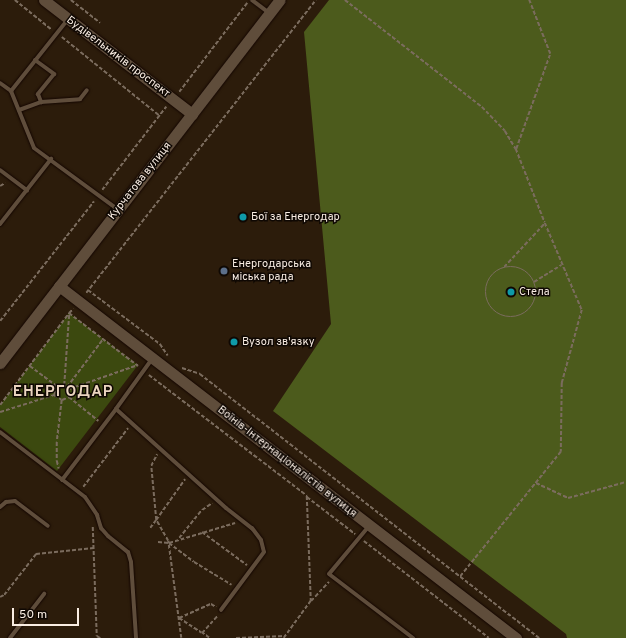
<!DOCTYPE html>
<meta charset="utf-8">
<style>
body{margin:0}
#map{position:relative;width:626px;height:638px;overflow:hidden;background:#2c1c0b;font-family:Overpass,sans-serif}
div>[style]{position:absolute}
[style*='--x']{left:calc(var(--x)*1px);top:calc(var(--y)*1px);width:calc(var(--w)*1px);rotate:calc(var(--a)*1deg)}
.green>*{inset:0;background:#3c490f}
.forest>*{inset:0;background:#4c5b1c}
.path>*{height:1.5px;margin-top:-0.75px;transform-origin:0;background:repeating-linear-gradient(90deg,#7b6c5e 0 4px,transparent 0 6px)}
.path>.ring{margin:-0.75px;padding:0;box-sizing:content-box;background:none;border:1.5px solid #7b6c5e;border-radius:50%}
.roads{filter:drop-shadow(0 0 1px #140600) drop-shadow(0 0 1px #140600)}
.lane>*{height:4px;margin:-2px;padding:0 2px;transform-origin:2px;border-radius:2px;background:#5f4d3b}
.secondary>*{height:11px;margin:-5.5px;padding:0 5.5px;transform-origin:5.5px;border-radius:5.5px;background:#5f4d3b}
.dots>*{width:11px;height:11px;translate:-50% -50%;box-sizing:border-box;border:2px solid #0f0803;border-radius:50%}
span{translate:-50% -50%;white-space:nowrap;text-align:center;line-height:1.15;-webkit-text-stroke:3px #0f0803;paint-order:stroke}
.street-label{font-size:11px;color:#f9ede3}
.poi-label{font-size:11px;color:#f9ede3}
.left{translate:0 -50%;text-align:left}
.district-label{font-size:15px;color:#ead4bf;font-weight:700;letter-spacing:1px}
.scale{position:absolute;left:12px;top:608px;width:67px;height:18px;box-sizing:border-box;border:2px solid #f9ede3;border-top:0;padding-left:5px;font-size:12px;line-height:14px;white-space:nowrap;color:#f9ede3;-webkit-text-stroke:3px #0f0803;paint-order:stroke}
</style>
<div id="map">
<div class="green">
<i style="clip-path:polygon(69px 313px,138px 365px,57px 471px,0 427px,0 405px)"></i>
</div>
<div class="forest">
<i style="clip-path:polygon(329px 0,626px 0,626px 638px,567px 638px,566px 634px,273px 411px,331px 324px,304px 32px)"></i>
</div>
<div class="path">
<i style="--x:15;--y:0;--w:48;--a:39"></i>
<i style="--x:71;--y:0;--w:37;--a:38"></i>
<i style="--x:345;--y:0;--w:174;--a:38"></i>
<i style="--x:482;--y:107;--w:33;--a:46"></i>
<i style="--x:505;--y:131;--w:21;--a:59"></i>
<i style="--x:516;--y:149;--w:79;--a:68.6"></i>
<i style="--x:545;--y:223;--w:95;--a:67"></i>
<i style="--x:582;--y:310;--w:76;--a:105.3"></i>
<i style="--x:562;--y:383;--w:69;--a:90.8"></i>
<i style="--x:561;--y:452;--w:161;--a:128.9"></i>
<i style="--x:62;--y:37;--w:126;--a:38.9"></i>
<i style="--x:179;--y:92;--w:112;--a:-52.6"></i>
<i style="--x:516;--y:149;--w:101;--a:-70.3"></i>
<i style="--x:550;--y:54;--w:58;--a:-111.3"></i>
<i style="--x:0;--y:186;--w:6;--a:-31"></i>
<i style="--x:102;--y:190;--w:105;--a:-52.4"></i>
<i class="ring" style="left:486px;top:267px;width:48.5px;height:48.5px"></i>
<i style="--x:504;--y:267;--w:60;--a:-47"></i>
<i style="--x:534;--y:282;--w:32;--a:-32"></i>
<i style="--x:88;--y:290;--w:90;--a:36.9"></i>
<i style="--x:160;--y:344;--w:14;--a:56"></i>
<i style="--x:86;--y:293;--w:372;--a:-51.9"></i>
<i style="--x:0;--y:321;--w:152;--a:-51.9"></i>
<i style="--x:30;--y:366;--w:34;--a:37"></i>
<i style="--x:182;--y:368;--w:19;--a:18"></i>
<i style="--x:200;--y:374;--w:430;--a:37.9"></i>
<i style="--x:149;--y:375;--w:199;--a:37.4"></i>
<i style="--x:307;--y:496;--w:105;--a:87.8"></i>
<i style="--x:311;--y:601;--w:46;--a:126.1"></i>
<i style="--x:64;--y:385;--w:72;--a:-86"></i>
<i style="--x:69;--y:313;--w:6;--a:-45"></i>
<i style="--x:67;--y:387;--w:60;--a:-53.1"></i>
<i style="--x:69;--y:389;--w:8;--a:90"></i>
<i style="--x:54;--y:395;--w:9;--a:32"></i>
<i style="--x:62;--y:400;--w:42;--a:96.8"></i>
<i style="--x:57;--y:442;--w:19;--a:90"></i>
<i style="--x:57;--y:461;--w:8;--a:76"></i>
<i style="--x:62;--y:400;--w:8;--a:-23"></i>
<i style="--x:69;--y:397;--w:38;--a:39"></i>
<i style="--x:0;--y:405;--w:115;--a:-53.1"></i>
<i style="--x:69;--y:313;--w:87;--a:37.5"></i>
<i style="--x:0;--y:412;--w:57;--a:-17.5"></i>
<i style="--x:54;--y:395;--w:9;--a:-72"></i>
<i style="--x:57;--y:386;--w:7;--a:-8"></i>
<i style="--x:64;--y:385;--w:6;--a:39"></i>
<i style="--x:69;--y:389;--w:73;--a:-19.2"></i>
<i style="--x:536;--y:483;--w:35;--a:25"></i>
<i style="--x:568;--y:498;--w:60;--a:-15.4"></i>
<i style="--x:83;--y:487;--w:74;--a:-52.7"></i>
<i style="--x:307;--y:497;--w:61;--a:37.6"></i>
<i style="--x:93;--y:527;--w:109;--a:87.9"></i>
<i style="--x:97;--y:636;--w:4;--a:34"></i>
<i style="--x:150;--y:528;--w:10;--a:-53"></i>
<i style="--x:156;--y:520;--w:54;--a:-95.3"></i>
<i style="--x:151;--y:466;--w:13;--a:-63"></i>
<i style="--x:202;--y:532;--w:56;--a:36.3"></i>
<i style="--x:179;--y:538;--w:36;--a:-51"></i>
<i style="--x:202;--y:510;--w:12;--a:-35"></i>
<i style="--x:364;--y:541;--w:158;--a:37.8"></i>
<i style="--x:158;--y:542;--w:11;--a:5"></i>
<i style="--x:169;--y:543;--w:69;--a:-16.9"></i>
<i style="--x:169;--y:543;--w:31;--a:37"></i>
<i style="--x:194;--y:562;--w:44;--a:31.2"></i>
<i style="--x:0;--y:597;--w:4;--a:-27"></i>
<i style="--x:4;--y:595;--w:52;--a:-52"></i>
<i style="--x:36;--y:554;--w:58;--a:-5.9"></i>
<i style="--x:311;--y:601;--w:26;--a:-47"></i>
<i style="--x:179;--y:618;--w:35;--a:-24"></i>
<i style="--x:211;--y:604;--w:6;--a:31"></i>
<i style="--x:179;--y:618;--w:27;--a:33"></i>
<i style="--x:181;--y:638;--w:98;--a:-97.6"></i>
<i style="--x:168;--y:541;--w:24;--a:-120"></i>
<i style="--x:156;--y:520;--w:50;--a:-54.7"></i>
<i style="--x:209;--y:638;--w:9;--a:-144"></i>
<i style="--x:202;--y:633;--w:24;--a:-48"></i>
<i style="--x:236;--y:638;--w:49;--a:-2.3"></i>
</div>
<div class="roads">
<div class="lane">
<i style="--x:252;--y:0;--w:21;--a:37"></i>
<i style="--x:35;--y:60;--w:24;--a:36"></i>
<i style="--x:54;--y:74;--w:26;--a:129"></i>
<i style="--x:38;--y:94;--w:9;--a:69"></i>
<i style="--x:0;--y:83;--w:14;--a:36"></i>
<i style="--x:11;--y:91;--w:61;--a:68"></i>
<i style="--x:34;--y:148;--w:103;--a:36.3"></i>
<i style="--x:11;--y:91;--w:92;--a:-51.6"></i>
<i style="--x:19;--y:110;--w:23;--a:-20"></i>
<i style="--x:41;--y:102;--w:39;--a:-4"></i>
<i style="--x:80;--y:99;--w:11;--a:-52"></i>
<i style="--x:0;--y:170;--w:34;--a:37"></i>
<i style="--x:0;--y:224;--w:83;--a:-51.9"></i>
<i style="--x:152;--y:359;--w:62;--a:125.8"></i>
<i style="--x:116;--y:409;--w:148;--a:42"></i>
<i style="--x:226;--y:508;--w:33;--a:38"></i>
<i style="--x:252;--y:528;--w:15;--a:53"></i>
<i style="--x:261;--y:540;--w:12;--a:76"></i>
<i style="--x:264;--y:552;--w:72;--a:126.6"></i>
<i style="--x:0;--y:432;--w:107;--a:37.4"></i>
<i style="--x:85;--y:497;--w:22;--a:56"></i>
<i style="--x:97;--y:515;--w:14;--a:73"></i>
<i style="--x:101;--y:528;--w:11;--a:49"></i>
<i style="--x:108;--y:536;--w:26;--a:39"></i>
<i style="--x:128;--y:552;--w:10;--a:73"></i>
<i style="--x:131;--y:562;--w:76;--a:86.2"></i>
<i style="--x:62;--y:480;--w:89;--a:-52.7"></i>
<i style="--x:0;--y:507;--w:8;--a:-40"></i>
<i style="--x:6;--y:502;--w:9;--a:-6"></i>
<i style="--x:15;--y:501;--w:41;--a:37.1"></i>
<i style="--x:369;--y:526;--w:62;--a:129.8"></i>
<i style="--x:329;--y:574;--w:106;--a:37.3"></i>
<i style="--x:10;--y:638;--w:56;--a:-52.3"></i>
</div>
<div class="secondary">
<i style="--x:44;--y:0;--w:187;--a:37.6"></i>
<i style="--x:59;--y:286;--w:577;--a:37.6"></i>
<i style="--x:0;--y:363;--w:458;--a:-52.4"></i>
</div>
</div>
<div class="dots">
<i style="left:243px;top:217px;background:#0f9aa8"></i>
<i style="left:224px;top:271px;background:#5c6f8a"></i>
<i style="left:511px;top:292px;background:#0f9aa8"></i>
<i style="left:234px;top:342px;background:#0f9aa8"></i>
</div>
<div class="street-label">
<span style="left:118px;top:57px;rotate:37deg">Будівельників проспект</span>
<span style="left:140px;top:181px;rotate:-52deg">Курчатова вулиця</span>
<span style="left:287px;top:462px;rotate:38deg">Воїнів-Інтернаціоналістів вулиця</span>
</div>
<div class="poi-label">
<span class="left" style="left:251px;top:217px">Бої за Енергодар</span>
<span class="left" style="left:232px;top:271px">Енергодарська<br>міська рада</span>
<span class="left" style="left:519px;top:292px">Стела</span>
<span class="left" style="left:242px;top:342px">Вузол зв'язку</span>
</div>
<div class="district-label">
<span style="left:63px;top:393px">ЕНЕРГОДАР</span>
</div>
<div class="scale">50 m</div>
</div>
